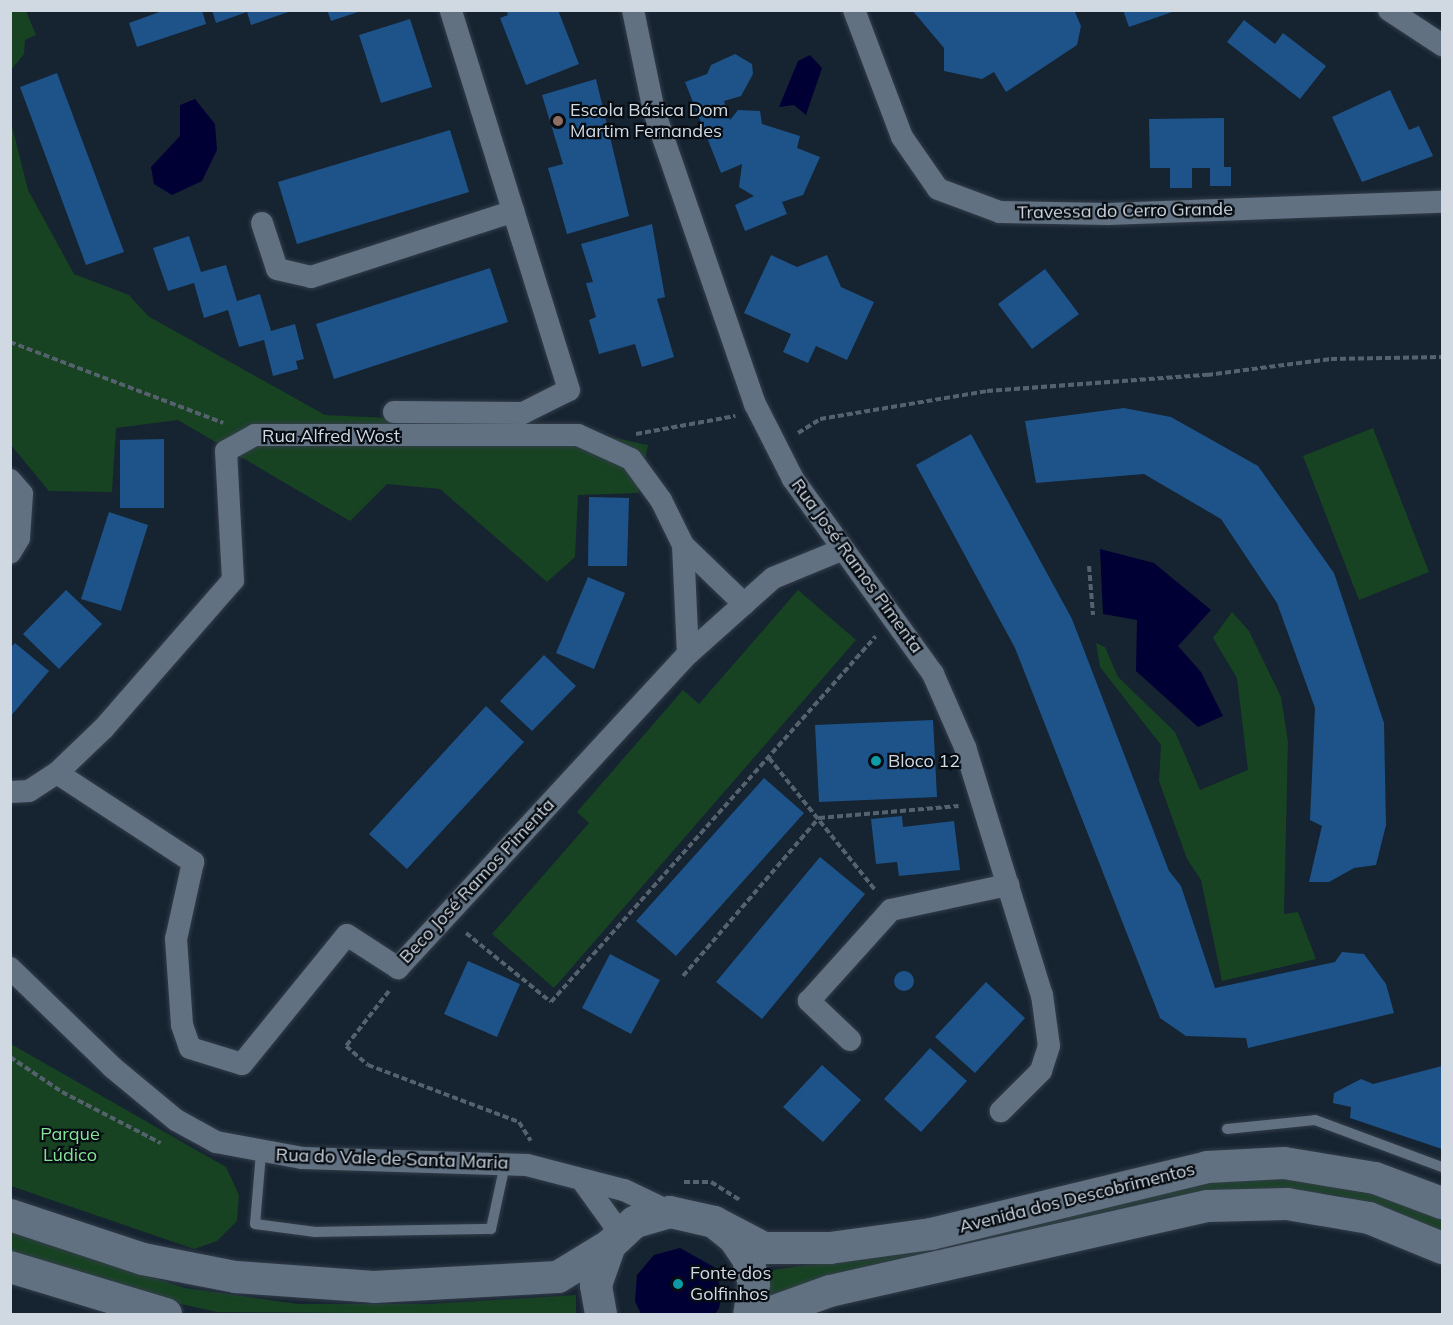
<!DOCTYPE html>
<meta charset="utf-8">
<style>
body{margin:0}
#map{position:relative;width:1453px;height:1325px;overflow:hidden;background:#162331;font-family:Mulish,sans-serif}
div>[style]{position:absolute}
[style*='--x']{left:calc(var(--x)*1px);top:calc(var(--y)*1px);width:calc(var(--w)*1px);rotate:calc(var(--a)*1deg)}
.green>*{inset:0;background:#174322}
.water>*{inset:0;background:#000035}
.building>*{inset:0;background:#1d5389}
.round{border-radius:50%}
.path>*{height:4px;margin-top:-2px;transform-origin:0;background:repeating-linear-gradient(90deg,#56616e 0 6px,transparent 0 9px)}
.roads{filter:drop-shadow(0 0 2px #333d49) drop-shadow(0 0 2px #333d49)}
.lane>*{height:10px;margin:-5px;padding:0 5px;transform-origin:5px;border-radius:5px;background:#617182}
.street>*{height:22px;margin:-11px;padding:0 11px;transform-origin:11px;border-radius:11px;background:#617182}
.secondary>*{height:32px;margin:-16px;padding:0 16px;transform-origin:16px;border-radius:16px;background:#617182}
.dots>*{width:16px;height:16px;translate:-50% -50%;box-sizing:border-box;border:3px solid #060c12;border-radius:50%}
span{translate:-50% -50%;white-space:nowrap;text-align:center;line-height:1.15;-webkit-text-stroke:4.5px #060c12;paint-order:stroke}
.poi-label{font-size:18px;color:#d0d8e2}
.left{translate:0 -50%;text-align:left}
.street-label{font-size:18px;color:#d0d8e2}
.park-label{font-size:18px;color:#86e298}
.frame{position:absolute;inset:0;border:12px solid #d0d8e2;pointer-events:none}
</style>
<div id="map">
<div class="green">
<i style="clip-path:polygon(11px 10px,26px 11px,36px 35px,25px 40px,24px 54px,11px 70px)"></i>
<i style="clip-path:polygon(10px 118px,28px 190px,74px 274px,129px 295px,148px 316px,325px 415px,559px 426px,648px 445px,638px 493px,578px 495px,575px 557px,547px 582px,440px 489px,387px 484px,350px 521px,178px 420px,116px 428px,112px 492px,49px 491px,11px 445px)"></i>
<i style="clip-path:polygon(1373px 428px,1429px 572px,1359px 600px,1303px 456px)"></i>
<i style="clip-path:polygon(798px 590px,856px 640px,554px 988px,492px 934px,589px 823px,577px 812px,683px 690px,699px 704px)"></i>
<i style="clip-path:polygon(1232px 612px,1249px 631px,1281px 697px,1288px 742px,1284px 914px,1298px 912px,1316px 959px,1222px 981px,1201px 880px,1187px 859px,1159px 781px,1161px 745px,1100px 667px,1096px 643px,1105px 647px,1118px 677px,1175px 732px,1200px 790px,1248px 770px,1237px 678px,1213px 638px)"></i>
<i style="clip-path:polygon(11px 1044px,226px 1167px,239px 1195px,237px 1221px,217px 1241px,194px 1249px,11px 1186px)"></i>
<i style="clip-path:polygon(1273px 1177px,1366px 1190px,1436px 1215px,1442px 1219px,1442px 1233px,1338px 1195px,1251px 1189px,1167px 1197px,818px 1280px,766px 1297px,764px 1271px,860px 1258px,1180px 1184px)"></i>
<i style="clip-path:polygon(11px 1232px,185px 1288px,298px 1304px,430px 1304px,576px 1295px,576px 1314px,217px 1312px,149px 1297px,11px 1251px)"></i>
</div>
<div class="water">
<i style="clip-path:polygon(810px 55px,822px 68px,806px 115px,794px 105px,779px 107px,798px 61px)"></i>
<i style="clip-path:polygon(195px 99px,215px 124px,217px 150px,202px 181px,172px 195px,154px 184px,151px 167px,180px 136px,180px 105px)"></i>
<i style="clip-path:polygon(1100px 549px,1154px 563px,1211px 610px,1178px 646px,1201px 672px,1223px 716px,1198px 727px,1136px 671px,1137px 620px,1103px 614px)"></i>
<i style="clip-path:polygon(680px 1248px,714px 1267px,722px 1294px,719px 1308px,715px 1314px,641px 1314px,635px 1301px,637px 1275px,654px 1255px)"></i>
</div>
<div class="building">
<i style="clip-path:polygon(202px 10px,206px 24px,137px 47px,129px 23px,165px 10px)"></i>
<i style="clip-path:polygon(212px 10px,291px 10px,291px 11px,251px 25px,247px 12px,216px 23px)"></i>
<i style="clip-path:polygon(327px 10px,361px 10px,361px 11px,331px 21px)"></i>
<i style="clip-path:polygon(506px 10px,558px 10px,579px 64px,526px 85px,500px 18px,508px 15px)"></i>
<i style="clip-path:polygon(912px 10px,1074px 10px,1081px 26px,1077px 45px,1006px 92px,994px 72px,982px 79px,944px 71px,944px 48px)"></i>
<i style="clip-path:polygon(1123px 10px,1175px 10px,1175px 11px,1129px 27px)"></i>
<i style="clip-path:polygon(410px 19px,432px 87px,381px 103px,359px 35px)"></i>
<i style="clip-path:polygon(1244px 20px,1275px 44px,1283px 33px,1326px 66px,1300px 99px,1227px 42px)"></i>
<i style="clip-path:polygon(735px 54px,752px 64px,753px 74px,741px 96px,724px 101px,730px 120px,738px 110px,760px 111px,762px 124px,800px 136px,797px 148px,820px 157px,803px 195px,782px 202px,787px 214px,745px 231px,735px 205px,754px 196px,739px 187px,742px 164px,721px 173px,685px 82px,707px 74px,711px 65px)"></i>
<i style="clip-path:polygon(57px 73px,124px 252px,86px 265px,20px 87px)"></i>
<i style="clip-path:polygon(596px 79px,629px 216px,567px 234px,548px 168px,563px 164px,542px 95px)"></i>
<i style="clip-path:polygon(1390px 90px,1409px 130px,1419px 126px,1433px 156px,1362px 182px,1332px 117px)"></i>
<i style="clip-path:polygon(1224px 118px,1224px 167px,1231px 167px,1231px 186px,1210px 186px,1210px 168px,1192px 168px,1192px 188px,1170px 188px,1170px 168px,1150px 168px,1149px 119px)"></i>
<i style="clip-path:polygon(450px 130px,469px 192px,297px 244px,278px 182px)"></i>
<i style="clip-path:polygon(652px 224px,665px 297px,657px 299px,674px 357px,642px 367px,635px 344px,599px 354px,589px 320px,596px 317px,586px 283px,593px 282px,581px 244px)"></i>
<i style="clip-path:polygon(189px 236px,201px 272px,226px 265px,237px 301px,260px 294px,271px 331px,295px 324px,304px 359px,296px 361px,298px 369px,273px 376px,264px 340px,239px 347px,228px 310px,204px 318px,194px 283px,168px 291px,153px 248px)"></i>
<i style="clip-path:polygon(771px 255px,797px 267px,827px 255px,841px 287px,874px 302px,847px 360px,816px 346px,808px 363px,783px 352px,791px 334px,744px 313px)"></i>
<i style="clip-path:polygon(490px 268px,508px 322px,334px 379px,316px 324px)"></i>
<i style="clip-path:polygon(1045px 269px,1079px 314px,1032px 349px,998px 304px)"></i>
<i style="clip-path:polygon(1124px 408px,1171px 417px,1258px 466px,1334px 573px,1384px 723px,1386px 825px,1376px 865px,1354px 868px,1329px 882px,1309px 882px,1322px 826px,1310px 820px,1315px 708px,1277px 603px,1221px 519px,1144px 474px,1036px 483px,1025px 421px)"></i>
<i style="clip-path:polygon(971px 434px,1072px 619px,1169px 871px,1181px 886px,1215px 988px,1335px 962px,1342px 952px,1364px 954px,1386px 984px,1394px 1013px,1248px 1048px,1246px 1038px,1186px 1036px,1160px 1018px,1015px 648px,916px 465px)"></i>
<i style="clip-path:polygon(164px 439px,164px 508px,120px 508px,120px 440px)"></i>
<i style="clip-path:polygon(589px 497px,629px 498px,627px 566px,588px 566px)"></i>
<i style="clip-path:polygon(109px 512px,148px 525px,121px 611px,81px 599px)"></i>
<i style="clip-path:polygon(588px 577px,625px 593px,594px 669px,556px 653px)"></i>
<i style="clip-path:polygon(66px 590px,102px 624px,59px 669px,23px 634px)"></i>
<i style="clip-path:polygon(15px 643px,49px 671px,10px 717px,10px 648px)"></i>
<i style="clip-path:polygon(544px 655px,576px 686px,532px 731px,500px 701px)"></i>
<i style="clip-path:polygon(486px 706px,524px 742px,407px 869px,369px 834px)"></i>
<i style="clip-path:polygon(933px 720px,937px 797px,819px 802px,815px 725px)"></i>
<i style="clip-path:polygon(764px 778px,804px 813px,676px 956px,636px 921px)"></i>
<i style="clip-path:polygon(902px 816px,903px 827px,954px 821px,960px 870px,899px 876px,897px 862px,876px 864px,871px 819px)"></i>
<i style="clip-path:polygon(820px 857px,865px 894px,762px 1019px,716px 982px)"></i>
<i style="clip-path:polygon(610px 954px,660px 980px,631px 1034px,582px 1008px)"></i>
<i style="clip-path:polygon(468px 961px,520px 984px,497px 1037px,444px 1014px)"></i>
<i class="round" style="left:894px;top:971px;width:20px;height:20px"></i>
<i style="clip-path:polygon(986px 982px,1025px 1018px,975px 1073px,935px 1037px)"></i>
<i style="clip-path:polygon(930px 1048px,967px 1081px,921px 1132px,884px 1099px)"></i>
<i style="clip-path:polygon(822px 1065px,861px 1100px,823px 1142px,783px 1107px)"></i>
<i style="clip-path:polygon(1442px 1066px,1442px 1149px,1350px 1118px,1351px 1107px,1333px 1103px,1334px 1093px,1361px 1079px,1373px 1084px)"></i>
</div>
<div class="path">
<i style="--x:10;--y:342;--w:228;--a:20.8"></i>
<i style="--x:798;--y:433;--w:26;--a:-32"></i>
<i style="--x:820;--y:419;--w:169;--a:-9.5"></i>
<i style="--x:987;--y:391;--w:221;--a:-4.2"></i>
<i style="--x:1207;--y:375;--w:125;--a:-7.4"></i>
<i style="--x:1331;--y:359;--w:111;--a:-1"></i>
<i style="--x:636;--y:434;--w:101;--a:-10.3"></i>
<i style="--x:1089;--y:566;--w:49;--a:85.3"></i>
<i style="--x:769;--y:758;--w:171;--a:51.2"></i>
<i style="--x:466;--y:933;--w:109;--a:39.1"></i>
<i style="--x:551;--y:1002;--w:489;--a:-48.4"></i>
<i style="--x:683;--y:976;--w:208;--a:-49.3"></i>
<i style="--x:819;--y:818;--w:140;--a:-4.9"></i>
<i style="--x:389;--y:991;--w:70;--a:128"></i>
<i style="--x:346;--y:1046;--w:29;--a:41"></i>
<i style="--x:368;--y:1065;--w:161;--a:20.7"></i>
<i style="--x:519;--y:1122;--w:22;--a:58"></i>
<i style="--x:10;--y:1057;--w:63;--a:33.9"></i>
<i style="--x:62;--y:1092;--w:111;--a:27.3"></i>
<i style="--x:684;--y:1182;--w:27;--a:0"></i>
<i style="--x:711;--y:1182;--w:34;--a:32"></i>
</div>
<div class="roads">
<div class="lane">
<i style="--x:1227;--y:1129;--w:88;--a:-5.8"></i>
<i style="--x:1315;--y:1120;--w:135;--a:20.3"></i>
<i style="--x:261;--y:1153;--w:71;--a:94.8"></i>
<i style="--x:255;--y:1224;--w:61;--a:7.6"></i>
<i style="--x:315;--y:1232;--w:176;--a:-1"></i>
<i style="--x:491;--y:1229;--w:66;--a:-77.8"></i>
</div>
<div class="street">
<i style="--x:633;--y:10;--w:103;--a:78.3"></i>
<i style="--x:654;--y:111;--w:310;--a:71"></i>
<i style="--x:755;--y:404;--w:84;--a:63.1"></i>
<i style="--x:793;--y:479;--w:240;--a:54.3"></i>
<i style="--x:933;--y:674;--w:80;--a:66.3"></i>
<i style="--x:965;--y:747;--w:260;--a:72.8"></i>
<i style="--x:1042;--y:995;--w:51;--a:82.2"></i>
<i style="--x:1049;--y:1046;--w:26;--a:108"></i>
<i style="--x:1041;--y:1071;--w:57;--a:135"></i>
<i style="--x:854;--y:10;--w:136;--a:69.3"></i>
<i style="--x:902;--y:137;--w:63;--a:55.3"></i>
<i style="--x:938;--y:189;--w:66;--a:20.4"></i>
<i style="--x:1000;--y:212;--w:108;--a:1.1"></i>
<i style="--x:1108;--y:214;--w:334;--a:-2.1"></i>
<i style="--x:1389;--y:10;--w:64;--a:33.4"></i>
<i style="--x:262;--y:223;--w:48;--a:71.9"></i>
<i style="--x:277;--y:269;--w:35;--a:13"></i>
<i style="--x:311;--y:277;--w:213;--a:-18"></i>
<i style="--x:394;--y:412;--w:129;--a:0.4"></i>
<i style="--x:523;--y:413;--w:51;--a:-26.6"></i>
<i style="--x:569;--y:390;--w:398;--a:-107.3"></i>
<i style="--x:10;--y:480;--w:18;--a:49"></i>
<i style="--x:22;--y:494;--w:44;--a:93.9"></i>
<i style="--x:19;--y:538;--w:17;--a:121"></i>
<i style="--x:683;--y:545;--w:85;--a:44"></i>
<i style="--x:57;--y:773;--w:163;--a:33.2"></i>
<i style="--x:193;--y:862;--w:79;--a:102.4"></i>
<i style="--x:176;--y:939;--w:86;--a:86"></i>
<i style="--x:182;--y:1025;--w:24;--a:71"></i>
<i style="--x:190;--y:1048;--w:54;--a:17.1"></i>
<i style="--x:242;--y:1064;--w:166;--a:-50.9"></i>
<i style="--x:347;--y:935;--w:61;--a:32.9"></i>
<i style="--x:398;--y:968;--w:427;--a:-47.3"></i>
<i style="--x:688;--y:654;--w:114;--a:-41.8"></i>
<i style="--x:773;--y:578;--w:74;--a:-22.4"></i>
<i style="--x:10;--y:792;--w:19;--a:-3"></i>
<i style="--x:29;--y:791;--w:33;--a:-33"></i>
<i style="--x:57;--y:773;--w:65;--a:-43.8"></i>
<i style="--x:104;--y:728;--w:196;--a:-48.9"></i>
<i style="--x:233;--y:580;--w:129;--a:-93.1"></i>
<i style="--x:226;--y:451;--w:33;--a:-29"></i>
<i style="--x:255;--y:435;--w:323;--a:0"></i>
<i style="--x:578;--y:435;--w:58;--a:24.4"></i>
<i style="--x:631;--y:459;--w:51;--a:53.8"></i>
<i style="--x:661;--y:500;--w:50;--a:63.9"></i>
<i style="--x:683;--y:545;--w:109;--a:87.4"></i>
<i style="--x:10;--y:968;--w:142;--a:44.1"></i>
<i style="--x:112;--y:1067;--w:83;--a:39.6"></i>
<i style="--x:176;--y:1120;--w:46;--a:28.8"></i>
<i style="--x:216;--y:1142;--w:87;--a:10.5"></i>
<i style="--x:302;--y:1158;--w:225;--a:1.8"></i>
<i style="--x:527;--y:1165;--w:100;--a:14.5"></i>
<i style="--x:624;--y:1190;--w:51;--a:25.6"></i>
<i style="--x:850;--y:1040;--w:57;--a:-136.4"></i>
<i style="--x:809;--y:1001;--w:122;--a:-48"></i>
<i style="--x:891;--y:910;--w:120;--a:-12.1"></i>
<i style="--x:584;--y:1183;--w:62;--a:54.2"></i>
</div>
<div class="secondary">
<i style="--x:10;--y:1215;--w:140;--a:18.3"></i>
<i style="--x:143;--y:1259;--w:95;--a:11"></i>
<i style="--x:236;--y:1277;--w:138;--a:4.1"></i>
<i style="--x:374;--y:1287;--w:184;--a:-3.1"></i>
<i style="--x:558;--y:1277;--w:61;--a:-31.6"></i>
<i style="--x:714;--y:1222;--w:56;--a:27.5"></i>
<i style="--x:764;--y:1248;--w:66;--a:0"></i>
<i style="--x:830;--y:1248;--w:102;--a:-7.9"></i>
<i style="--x:931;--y:1234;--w:284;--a:-13.6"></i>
<i style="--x:1207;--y:1167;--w:77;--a:-3"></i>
<i style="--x:1284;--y:1163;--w:92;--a:9.4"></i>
<i style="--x:1375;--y:1178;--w:72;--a:20.5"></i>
<i style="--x:10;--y:1267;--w:163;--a:16.8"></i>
<i style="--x:601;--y:1314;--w:29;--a:-100"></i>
<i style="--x:596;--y:1285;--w:42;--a:-70.7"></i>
<i style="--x:610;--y:1245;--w:34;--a:-43"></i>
<i style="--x:635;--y:1222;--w:36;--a:-16"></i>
<i style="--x:670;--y:1212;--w:45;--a:12.8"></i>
<i style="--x:714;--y:1222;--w:26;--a:39"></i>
<i style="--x:734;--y:1238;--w:25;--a:56"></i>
<i style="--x:748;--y:1259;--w:26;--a:77"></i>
<i style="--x:754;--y:1284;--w:30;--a:99"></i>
<i style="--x:766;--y:1314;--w:68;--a:-19.8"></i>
<i style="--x:830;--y:1291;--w:387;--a:-12.7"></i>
<i style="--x:1208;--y:1206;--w:79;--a:-1.5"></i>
<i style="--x:1287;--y:1204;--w:83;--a:9.7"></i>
<i style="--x:1369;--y:1218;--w:79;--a:22.3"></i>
</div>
</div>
<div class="dots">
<i style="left:558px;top:121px;background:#8d6e63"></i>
<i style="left:876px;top:761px;background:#0f9aa8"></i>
<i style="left:678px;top:1284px;background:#0f9aa8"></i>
</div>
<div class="poi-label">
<span class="left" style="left:570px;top:121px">Escola Básica Dom<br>Martim Fernandes</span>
<span class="left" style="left:888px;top:761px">Bloco 12</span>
<span class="left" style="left:690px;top:1284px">Fonte dos<br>Golfinhos</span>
</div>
<div class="street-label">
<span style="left:1125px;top:211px;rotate:-1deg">Travessa do Cerro Grande</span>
<span style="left:331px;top:436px">Rua Alfred Wost</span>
<span style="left:857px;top:566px;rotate:54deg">Rua José Ramos Pimenta</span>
<span style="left:477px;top:881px;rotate:-47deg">Beco José Ramos Pimenta</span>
<span style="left:392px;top:1159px;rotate:2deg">Rua do Vale de Santa Maria</span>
<span style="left:1077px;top:1198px;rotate:-14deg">Avenida dos Descobrimentos</span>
</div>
<div class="park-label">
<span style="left:70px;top:1145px">Parque<br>Lúdico</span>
</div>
<div class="frame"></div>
</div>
